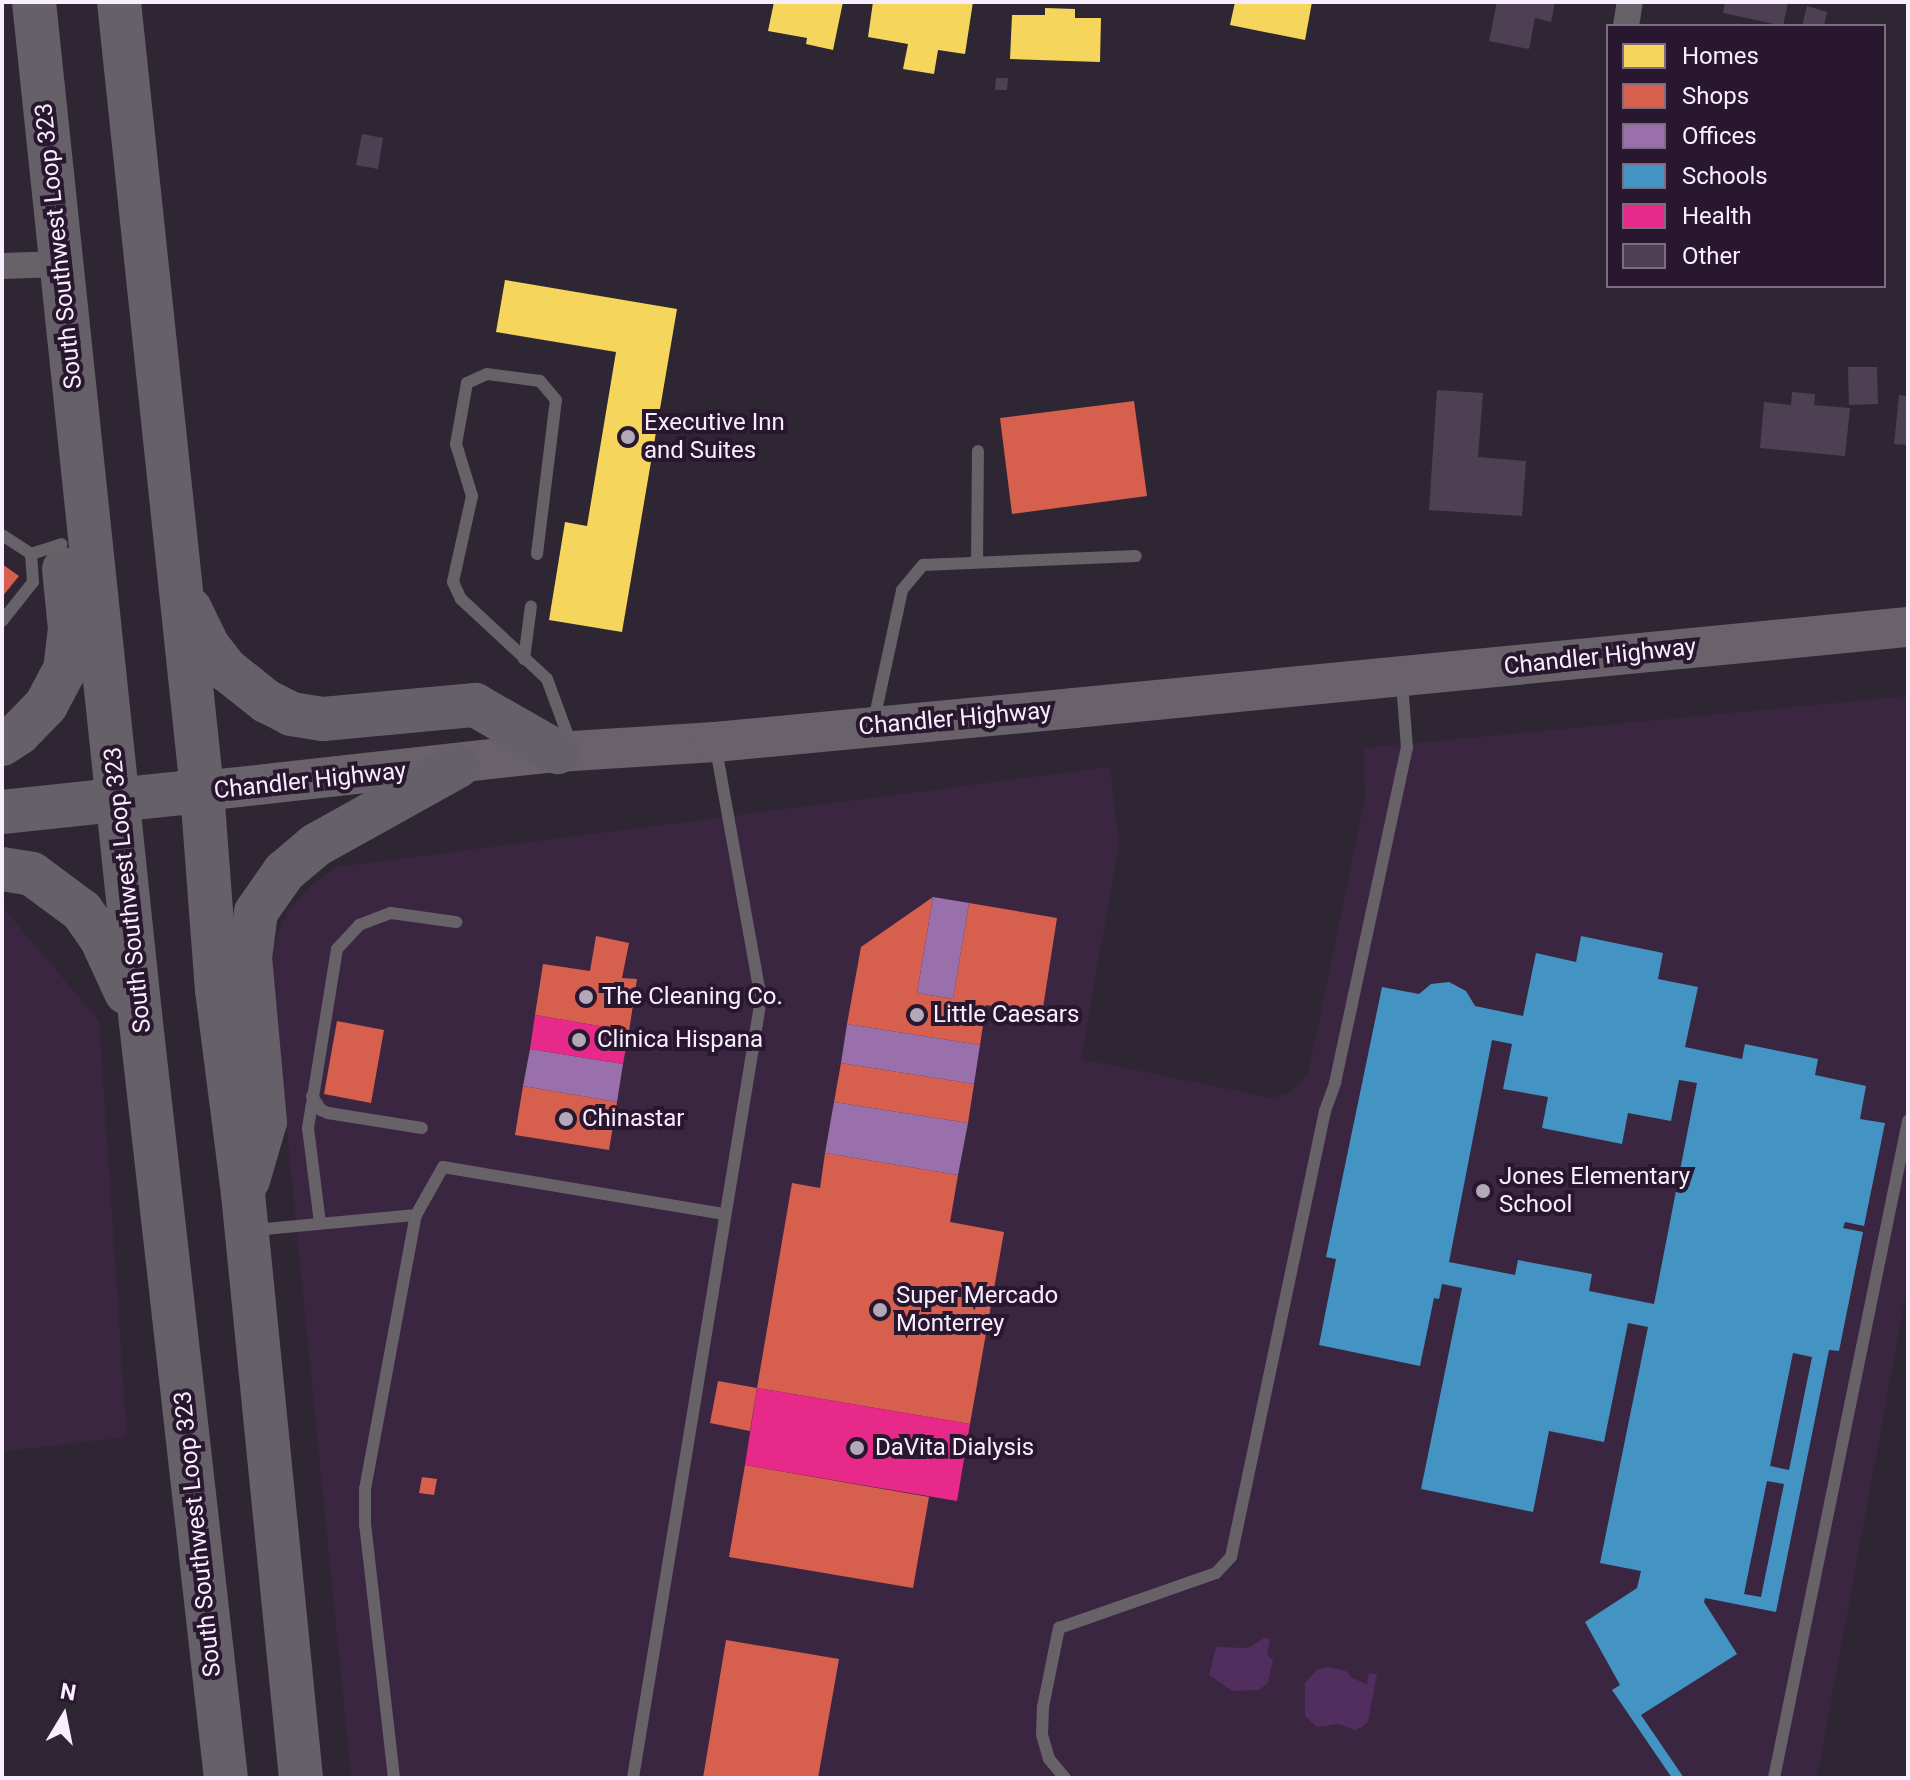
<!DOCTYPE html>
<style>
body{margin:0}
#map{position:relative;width:1910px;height:1780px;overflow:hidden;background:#2f2633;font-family:Roboto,sans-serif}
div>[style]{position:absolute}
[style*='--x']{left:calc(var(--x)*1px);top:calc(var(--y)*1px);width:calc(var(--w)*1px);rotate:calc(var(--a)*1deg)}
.built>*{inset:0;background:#3a2641}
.green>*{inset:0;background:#512e5d}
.homes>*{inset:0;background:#f6d55c}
.shops>*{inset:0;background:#d6604d}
.offices>*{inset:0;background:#9970ab}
.schools>*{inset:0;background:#4393c3}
.health>*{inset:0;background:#e7298a}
.building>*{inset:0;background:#4d4052}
.lane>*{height:12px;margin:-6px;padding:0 6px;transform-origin:6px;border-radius:6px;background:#666268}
.street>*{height:26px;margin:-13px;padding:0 13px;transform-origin:13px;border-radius:13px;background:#666268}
.primary>*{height:40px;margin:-20px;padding:0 20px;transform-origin:20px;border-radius:20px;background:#69626a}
.highway>*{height:44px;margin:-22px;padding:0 22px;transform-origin:22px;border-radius:22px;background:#666069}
.dots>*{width:22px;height:22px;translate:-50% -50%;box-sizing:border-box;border:4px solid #28172e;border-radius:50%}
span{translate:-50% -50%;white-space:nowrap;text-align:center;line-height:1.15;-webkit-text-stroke:8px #28172e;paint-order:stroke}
.street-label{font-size:24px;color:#f9eefe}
.poi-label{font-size:24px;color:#f9eefe}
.left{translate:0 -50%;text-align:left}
.frame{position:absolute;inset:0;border:4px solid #f9eefe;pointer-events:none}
.legend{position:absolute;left:1606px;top:24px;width:280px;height:264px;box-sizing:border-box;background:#28172e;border:2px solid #7c6d81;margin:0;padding:10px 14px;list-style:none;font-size:24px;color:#f9eefe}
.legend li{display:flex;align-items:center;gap:16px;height:40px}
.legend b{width:40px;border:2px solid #7c6d81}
.north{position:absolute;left:24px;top:1676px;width:80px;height:80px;-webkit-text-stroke:6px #28172e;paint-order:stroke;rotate:10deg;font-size:22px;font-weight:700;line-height:32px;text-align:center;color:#f9eefe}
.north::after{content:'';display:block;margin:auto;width:28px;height:36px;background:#f9eefe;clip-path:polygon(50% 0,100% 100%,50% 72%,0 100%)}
</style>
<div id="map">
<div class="built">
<i style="clip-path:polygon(1908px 696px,1908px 1283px,1817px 1778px,351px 1778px,271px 971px,275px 943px,287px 912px,311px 886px,337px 867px,1110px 767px,1119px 845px,1081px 1059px,1272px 1098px,1291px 1092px,1308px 1074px,1365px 798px,1363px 748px)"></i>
<i style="clip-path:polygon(2px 906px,99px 1021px,127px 1437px,2px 1452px)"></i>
</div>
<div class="green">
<i style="clip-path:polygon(1264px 1638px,1270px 1639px,1267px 1655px,1273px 1660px,1268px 1683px,1259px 1690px,1232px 1691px,1209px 1675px,1216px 1647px,1248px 1648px)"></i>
<i style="clip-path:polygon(1329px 1667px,1346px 1671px,1352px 1678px,1367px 1684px,1369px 1673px,1377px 1674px,1368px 1722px,1362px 1727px,1355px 1730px,1339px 1724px,1317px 1727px,1305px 1716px,1305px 1683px,1317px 1670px)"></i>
</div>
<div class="homes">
<i style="clip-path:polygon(774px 2px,843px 2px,833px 50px,806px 44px,807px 38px,768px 31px)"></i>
<i style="clip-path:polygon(873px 2px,973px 2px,965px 54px,938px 50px,934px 74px,903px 69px,908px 44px,868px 37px)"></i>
<i style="clip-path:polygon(1235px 2px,1312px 2px,1305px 40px,1230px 25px)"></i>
<i style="clip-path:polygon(1045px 8px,1075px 9px,1075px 18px,1101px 18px,1100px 62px,1010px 59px,1012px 15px,1045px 15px)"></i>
<i style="clip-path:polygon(505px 280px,677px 309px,622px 632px,549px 620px,565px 522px,587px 526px,616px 352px,496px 332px)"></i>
</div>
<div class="shops">
<i style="clip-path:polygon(1134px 401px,1147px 496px,1012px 514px,1000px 418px)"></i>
<i style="clip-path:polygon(2px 564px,19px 576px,2px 597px)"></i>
<i style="clip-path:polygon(933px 897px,917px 993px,953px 999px,969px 903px,1057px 918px,1042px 1014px,986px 1005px,980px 1045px,847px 1024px,861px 947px)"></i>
<i style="clip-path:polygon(596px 936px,629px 943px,622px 978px,637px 979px,629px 1031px,535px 1015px,543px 964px,590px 971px)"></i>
<i style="clip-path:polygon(337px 1021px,384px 1030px,371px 1103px,324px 1094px)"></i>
<i style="clip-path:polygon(841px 1063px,974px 1084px,968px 1123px,834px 1102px)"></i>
<i style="clip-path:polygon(523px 1086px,617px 1102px,609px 1150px,515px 1135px)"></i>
<i style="clip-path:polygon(825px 1153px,958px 1175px,950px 1222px,1004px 1232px,970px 1424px,757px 1388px,792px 1183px,820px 1188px)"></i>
<i style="clip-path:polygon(718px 1381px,757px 1388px,750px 1431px,710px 1423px)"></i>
<i style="clip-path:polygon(745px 1465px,929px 1497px,913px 1588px,729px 1557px)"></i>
<i style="clip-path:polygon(422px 1477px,437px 1479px,434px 1495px,419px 1493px)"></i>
<i style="clip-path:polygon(726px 1640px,839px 1659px,818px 1778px,703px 1778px)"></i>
</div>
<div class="offices">
<i style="clip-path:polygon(933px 897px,969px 903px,953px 999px,917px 993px)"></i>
<i style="clip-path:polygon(847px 1024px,980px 1045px,974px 1084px,841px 1063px)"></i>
<i style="clip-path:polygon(530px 1049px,623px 1064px,617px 1102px,523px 1086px)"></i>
<i style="clip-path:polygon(834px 1102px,968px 1123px,958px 1175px,825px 1153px)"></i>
</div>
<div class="schools">
<i style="clip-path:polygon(evenodd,1581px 936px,1663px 953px,1658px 979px,1698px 987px,1685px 1047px,1742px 1059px,1745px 1044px,1818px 1059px,1815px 1075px,1866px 1086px,1860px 1119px,1885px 1123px,1864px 1226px,1845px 1222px,1843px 1228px,1863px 1232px,1839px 1351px,1829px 1350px,1776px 1612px,1705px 1598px,1704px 1602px,1737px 1654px,1641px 1715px,1684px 1778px,1672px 1778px,1612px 1690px,1620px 1685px,1585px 1622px,1637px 1588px,1641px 1571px,1600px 1563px,1648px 1327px,1628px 1323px,1604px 1442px,1549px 1431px,1533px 1512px,1421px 1489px,1462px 1288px,1442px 1284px,1439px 1299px,1434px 1298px,1420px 1366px,1319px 1345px,1336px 1259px,1326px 1257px,1382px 987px,1419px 994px,1431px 984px,1449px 982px,1466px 991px,1475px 1006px,1523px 1016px,1536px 953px,1576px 962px,1581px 936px,1492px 1040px,1512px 1044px,1503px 1089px,1548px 1097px,1542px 1128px,1622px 1144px,1628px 1113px,1671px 1121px,1679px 1080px,1697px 1083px,1654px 1304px,1589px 1291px,1592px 1274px,1518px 1260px,1515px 1275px,1449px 1262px,1492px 1040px,1581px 936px,1793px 1353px,1812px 1357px,1789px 1470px,1770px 1466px,1793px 1353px,1581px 936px,1767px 1481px,1784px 1484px,1761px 1597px,1744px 1594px,1767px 1481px)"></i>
</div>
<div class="health">
<i style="clip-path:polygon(535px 1015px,629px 1031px,623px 1064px,530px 1049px)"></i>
<i style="clip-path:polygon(757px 1388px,970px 1424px,957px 1501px,745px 1465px)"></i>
</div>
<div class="building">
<i style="clip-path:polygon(1497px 2px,1555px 2px,1551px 22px,1535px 18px,1529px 49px,1489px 41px)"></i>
<i style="clip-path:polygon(1725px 2px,1788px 2px,1783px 26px,1723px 13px)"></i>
<i style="clip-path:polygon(1807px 6px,1827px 12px,1824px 26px,1802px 26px)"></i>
<i style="clip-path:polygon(996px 78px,1008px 78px,1007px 90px,995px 90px)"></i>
<i style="clip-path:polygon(362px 134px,383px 138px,378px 169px,356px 165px)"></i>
<i style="clip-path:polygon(1848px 367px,1877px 367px,1878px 404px,1849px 405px)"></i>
<i style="clip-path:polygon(1437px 390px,1483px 393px,1478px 457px,1526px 461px,1522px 516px,1429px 510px)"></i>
<i style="clip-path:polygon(1792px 392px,1815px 394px,1814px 405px,1850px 408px,1845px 456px,1760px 448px,1764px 402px,1791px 405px)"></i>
<i style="clip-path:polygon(1899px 395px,1908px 396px,1908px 445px,1894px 444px)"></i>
</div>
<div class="lane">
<i style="--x:2;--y:535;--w:35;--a:33"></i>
<i style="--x:31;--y:554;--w:32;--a:-18"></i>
<i style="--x:537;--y:554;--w:155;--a:-83"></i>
<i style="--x:556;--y:400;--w:25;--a:-130"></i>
<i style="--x:540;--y:381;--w:53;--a:-172.5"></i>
<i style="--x:487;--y:374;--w:22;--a:156"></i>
<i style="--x:467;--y:383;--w:62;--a:100.2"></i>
<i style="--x:456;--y:444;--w:54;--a:72.9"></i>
<i style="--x:472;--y:496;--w:88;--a:102.5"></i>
<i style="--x:453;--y:582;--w:19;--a:65"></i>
<i style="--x:461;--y:599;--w:117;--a:42.9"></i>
<i style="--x:547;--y:679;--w:69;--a:69.7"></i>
<i style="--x:977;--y:562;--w:111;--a:-89.5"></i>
<i style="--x:2;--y:621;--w:50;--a:-51.5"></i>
<i style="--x:33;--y:582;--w:28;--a:-94"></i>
<i style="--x:524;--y:659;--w:53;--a:-82.5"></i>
<i style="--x:874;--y:720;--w:133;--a:-77.8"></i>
<i style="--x:902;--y:590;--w:33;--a:-50"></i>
<i style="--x:923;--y:565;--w:213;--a:-2.4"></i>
<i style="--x:312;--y:1096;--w:17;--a:57"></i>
<i style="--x:321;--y:1110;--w:8;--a:23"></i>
<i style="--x:328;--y:1113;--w:95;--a:9.1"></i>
<i style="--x:320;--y:1223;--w:96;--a:-97.2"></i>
<i style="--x:308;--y:1128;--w:181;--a:-80.8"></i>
<i style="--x:337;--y:949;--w:33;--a:-47"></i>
<i style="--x:359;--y:925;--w:34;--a:-21"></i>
<i style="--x:391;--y:913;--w:66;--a:7.9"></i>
<i style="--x:253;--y:1230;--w:164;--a:-5.3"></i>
<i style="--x:394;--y:1778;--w:255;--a:-96.5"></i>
<i style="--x:365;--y:1525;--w:36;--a:-90"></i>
<i style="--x:365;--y:1489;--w:279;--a:-79.5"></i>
<i style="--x:416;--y:1215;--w:55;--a:-60.6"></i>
<i style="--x:443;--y:1167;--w:284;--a:9.5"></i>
<i style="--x:633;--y:1778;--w:789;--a:-80.67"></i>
<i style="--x:761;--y:999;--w:255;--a:-100.2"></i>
<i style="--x:1065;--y:1778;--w:25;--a:-130"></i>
<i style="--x:1049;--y:1759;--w:25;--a:-106"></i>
<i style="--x:1042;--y:1735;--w:28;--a:-88"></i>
<i style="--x:1043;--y:1707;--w:81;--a:-78.6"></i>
<i style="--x:1059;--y:1628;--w:166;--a:-19.3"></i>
<i style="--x:1216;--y:1573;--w:22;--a:-47"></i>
<i style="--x:1231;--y:1557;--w:456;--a:-78.1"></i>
<i style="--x:1325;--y:1111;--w:30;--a:-70"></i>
<i style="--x:1335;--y:1083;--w:343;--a:-77.9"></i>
<i style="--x:1407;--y:748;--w:65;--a:-94.4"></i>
<i style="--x:1774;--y:1778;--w:671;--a:-78.47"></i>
</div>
<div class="street">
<i style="--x:1626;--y:26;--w:24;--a:-81"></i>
<i style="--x:2;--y:266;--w:59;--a:-1.9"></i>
</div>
<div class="primary">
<i style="--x:202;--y:791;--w:357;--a:-6.3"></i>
<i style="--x:557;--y:752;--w:158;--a:-3.6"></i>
<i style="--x:715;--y:742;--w:361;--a:-5.4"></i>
<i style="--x:1074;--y:708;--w:838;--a:-5.55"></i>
</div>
<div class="highway">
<i style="--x:34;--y:2;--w:1027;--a:84.02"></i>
<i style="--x:141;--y:1023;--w:760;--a:83.58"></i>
<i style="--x:119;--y:2;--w:793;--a:83.99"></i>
<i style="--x:202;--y:791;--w:200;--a:85.7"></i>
<i style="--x:217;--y:990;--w:206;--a:82.7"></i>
<i style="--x:243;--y:1194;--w:587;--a:84.33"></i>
<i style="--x:190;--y:609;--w:41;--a:64.1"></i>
<i style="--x:208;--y:646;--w:31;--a:52"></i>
<i style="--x:227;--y:670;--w:50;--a:38.5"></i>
<i style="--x:266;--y:701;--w:28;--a:27"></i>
<i style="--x:291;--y:714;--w:32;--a:9"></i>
<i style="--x:323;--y:719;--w:153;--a:-5.3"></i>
<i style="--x:475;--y:705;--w:95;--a:29.8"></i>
<i style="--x:2;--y:744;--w:20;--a:-33"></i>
<i style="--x:19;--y:733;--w:39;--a:-46"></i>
<i style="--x:46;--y:705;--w:40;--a:-62"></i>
<i style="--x:65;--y:670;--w:41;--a:-83"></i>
<i style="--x:70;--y:629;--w:60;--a:-95.7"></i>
<i style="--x:2;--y:812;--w:201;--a:-6"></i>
<i style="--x:2;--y:869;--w:30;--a:9"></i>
<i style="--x:32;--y:874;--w:62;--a:36.5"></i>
<i style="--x:82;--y:911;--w:33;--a:55"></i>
<i style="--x:101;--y:938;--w:60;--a:65.2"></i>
<i style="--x:248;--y:1180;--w:60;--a:-73.7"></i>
<i style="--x:265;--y:1122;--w:165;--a:-95.2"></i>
<i style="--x:250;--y:958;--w:46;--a:-82.6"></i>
<i style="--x:256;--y:912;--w:49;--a:-55"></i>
<i style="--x:284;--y:872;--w:42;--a:-40.2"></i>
<i style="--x:316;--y:845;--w:162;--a:-29.1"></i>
</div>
<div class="dots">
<i style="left:628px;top:437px;background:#b2a8b7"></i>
<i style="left:586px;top:997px;background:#b2a8b7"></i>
<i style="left:917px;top:1015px;background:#b2a8b7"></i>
<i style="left:579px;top:1040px;background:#b2a8b7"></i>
<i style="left:566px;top:1119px;background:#b2a8b7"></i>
<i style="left:1483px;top:1191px;background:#b2a8b7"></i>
<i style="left:880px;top:1310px;background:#b2a8b7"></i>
<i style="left:857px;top:1448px;background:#b2a8b7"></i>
</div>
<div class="street-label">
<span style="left:59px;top:246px;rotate:-96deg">South Southwest Loop 323</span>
<span style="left:1600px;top:657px;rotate:-6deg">Chandler Highway</span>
<span style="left:955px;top:719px;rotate:-5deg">Chandler Highway</span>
<span style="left:310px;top:781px;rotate:-6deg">Chandler Highway</span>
<span style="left:128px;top:890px;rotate:-96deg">South Southwest Loop 323</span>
<span style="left:198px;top:1534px;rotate:-96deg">South Southwest Loop 323</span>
</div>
<div class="poi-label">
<span class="left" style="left:644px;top:437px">Executive Inn<br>and Suites</span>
<span class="left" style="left:602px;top:997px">The Cleaning Co.</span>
<span class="left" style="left:933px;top:1015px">Little Caesars</span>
<span class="left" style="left:597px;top:1040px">Clinica Hispana</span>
<span class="left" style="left:582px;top:1119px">Chinastar</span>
<span class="left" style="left:1499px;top:1191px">Jones Elementary<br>School</span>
<span class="left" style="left:896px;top:1310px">Super Mercado<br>Monterrey</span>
<span class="left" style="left:875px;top:1448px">DaVita Dialysis</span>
</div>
<div class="frame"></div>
<ul class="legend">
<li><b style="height:22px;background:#f6d55c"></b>Homes</li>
<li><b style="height:22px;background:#d6604d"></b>Shops</li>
<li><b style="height:22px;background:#9970ab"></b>Offices</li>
<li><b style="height:22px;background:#4393c3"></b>Schools</li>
<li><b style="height:22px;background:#e7298a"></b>Health</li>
<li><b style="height:22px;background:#4d4052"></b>Other</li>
</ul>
<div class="north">N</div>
</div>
